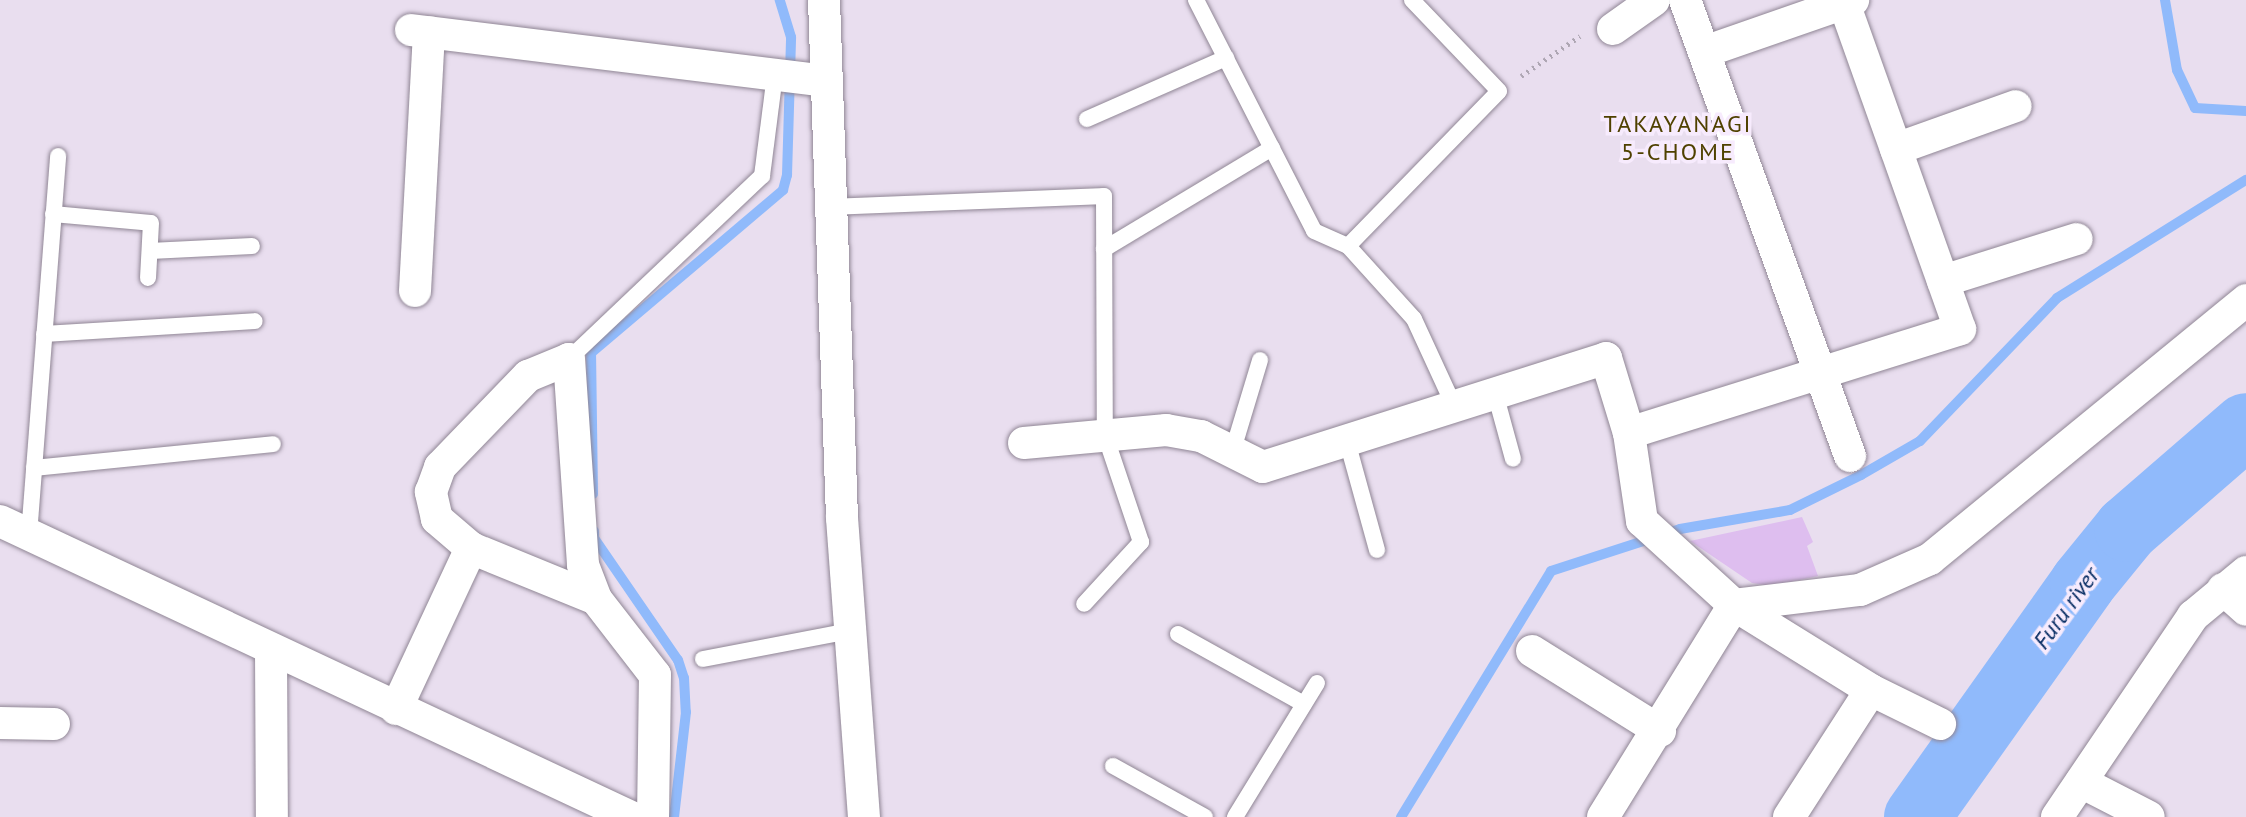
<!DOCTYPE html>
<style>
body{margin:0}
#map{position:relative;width:2246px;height:817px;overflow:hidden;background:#e9deef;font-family:"PT Sans",sans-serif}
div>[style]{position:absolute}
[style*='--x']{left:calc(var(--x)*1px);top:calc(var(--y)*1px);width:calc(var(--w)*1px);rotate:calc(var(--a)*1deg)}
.green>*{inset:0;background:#debeef}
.stream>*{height:10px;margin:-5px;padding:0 5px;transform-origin:5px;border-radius:5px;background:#90bafb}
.river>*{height:66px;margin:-33px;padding:0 33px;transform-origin:33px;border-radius:33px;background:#90bafb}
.path>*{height:4.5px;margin-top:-2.25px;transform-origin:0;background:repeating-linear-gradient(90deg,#aea6b3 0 2px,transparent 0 7px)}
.roads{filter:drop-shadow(0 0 2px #908695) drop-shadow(0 0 2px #908695)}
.lane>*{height:16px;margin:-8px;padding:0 8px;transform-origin:8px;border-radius:8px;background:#fff}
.street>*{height:32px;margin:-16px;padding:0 16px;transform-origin:16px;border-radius:16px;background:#fff}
span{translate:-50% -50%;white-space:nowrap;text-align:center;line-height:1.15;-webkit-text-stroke:7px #f7ebfd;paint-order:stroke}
.neighbourhood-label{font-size:24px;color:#4f4100;letter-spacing:2px}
.water-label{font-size:24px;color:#052b62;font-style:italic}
</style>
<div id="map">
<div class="green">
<i style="clip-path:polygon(1802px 517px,1813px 542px,1807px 546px,1818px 576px,1772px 586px,1752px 583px,1690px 541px)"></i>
</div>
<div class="stream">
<i style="--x:2165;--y:0;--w:71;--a:80.3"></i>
<i style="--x:2177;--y:70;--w:42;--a:64.7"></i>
<i style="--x:2195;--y:108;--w:51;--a:3.4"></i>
<i style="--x:593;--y:494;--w:141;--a:-90.8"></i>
<i style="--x:591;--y:353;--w:252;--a:-40.3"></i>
<i style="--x:783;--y:190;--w:16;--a:-75"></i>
<i style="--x:787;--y:175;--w:138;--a:-88.3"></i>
<i style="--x:791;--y:37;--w:39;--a:-107"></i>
<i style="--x:594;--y:531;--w:7;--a:90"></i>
<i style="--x:594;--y:538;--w:148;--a:55.5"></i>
<i style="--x:678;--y:660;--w:19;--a:72"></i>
<i style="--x:684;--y:678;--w:34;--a:87"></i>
<i style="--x:686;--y:712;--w:106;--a:96.5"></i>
<i style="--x:1401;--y:817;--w:288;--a:-58.6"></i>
<i style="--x:1551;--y:571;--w:136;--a:-18"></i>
<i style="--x:1680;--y:529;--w:112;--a:-9.8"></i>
<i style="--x:1790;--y:510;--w:79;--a:-26.2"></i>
<i style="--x:1861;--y:475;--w:68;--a:-30"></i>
<i style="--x:1920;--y:441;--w:198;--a:-46.2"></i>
<i style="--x:2057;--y:298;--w:223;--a:-32"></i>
</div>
<div class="river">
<i style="--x:1917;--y:817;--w:287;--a:-54.6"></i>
<i style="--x:2083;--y:583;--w:70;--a:-50.8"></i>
<i style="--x:2127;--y:529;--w:157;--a:-40.9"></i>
</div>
<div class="path">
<i style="--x:1521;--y:76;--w:71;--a:-34.1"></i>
</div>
<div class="roads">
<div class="lane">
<i style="--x:1196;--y:0;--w:259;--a:62.9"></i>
<i style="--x:1314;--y:231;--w:37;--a:24"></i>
<i style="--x:1348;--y:246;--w:98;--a:47.9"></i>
<i style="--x:1414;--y:319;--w:96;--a:65.3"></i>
<i style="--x:1087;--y:119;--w:152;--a:-23.7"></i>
<i style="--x:831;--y:207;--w:273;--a:-2.3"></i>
<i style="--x:1104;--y:196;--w:239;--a:89.8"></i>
<i style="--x:1105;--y:435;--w:113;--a:71.4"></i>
<i style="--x:1141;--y:542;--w:84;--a:132.6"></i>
<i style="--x:53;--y:214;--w:98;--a:5.2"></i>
<i style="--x:151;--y:223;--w:55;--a:93.1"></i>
<i style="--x:1348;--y:246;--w:216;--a:-45.7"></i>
<i style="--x:1499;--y:91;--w:126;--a:-133.7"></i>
<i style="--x:1104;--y:249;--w:196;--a:-31"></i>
<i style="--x:150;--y:251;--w:102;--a:-2.8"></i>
<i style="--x:44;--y:334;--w:211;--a:-3.5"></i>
<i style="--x:569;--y:359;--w:266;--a:-43.5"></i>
<i style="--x:762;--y:176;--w:102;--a:-82.7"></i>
<i style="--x:1495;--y:393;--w:68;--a:74.7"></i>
<i style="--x:1347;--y:441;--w:113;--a:74.6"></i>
<i style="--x:1232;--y:453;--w:97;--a:-73.2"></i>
<i style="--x:34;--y:468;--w:240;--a:-5.7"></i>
<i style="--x:29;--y:535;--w:380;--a:-85.6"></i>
<i style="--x:1178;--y:634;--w:144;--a:29.1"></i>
<i style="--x:703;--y:659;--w:150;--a:-10.8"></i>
<i style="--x:1113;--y:766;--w:105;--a:29"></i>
<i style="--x:1235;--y:817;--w:157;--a:-58.5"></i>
</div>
<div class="street">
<i style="--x:824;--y:0;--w:518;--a:88.01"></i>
<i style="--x:842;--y:518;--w:300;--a:85.8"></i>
<i style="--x:1685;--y:0;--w:485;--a:70.1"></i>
<i style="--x:1613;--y:29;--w:50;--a:-35.3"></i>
<i style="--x:411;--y:30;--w:418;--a:7"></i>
<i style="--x:1704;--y:52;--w:158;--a:-19.2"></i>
<i style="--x:1896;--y:149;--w:127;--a:-19.7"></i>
<i style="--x:1943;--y:281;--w:140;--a:-17.4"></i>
<i style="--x:415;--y:291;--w:259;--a:-86.9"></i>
<i style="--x:1629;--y:433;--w:347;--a:-17.4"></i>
<i style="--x:1960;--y:329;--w:349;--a:-109.6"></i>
<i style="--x:1024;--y:443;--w:143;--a:-5.2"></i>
<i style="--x:1166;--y:430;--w:36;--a:10"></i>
<i style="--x:1201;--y:436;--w:69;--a:26.6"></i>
<i style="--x:1263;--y:467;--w:360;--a:-17.6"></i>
<i style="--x:1606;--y:358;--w:78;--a:73"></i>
<i style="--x:1629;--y:433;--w:89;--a:81.6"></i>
<i style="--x:1642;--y:521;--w:125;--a:42.4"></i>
<i style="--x:1734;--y:605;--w:161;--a:31.8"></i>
<i style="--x:1871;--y:690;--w:77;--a:26.2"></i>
<i style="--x:0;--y:521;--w:697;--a:25.13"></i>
<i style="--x:2223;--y:589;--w:31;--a:42"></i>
<i style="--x:596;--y:599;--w:135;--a:-157.8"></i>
<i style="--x:471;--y:548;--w:45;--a:-139.5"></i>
<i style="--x:437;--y:519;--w:28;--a:-103"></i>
<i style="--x:431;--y:492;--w:27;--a:-70"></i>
<i style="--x:440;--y:467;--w:127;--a:-46"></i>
<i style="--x:528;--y:376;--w:44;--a:-22.5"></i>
<i style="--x:569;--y:359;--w:206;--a:86.1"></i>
<i style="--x:583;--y:565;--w:36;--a:69"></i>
<i style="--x:596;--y:599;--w:96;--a:52.2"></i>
<i style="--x:655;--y:675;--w:142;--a:90.8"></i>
<i style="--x:271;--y:650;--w:167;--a:89.7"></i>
<i style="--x:1532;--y:651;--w:151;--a:32"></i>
<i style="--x:396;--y:709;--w:178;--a:-65"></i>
<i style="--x:0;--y:723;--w:54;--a:1.1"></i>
<i style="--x:2081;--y:782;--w:76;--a:27.2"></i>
<i style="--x:1603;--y:817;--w:249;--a:-58.3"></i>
<i style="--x:1734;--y:605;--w:127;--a:-6.8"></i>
<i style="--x:1860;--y:590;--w:77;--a:-23.9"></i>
<i style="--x:1930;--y:559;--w:409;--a:-39.3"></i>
<i style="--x:1789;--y:817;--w:151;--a:-57.2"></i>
<i style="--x:2057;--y:817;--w:243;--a:-55.9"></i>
<i style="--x:2193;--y:616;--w:69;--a:-39.7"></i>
</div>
</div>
<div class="neighbourhood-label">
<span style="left:1678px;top:138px">TAKAYANAGI<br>5-CHOME</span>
</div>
<div class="water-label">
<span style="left:2066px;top:608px;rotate:-54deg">Furu river</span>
</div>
</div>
